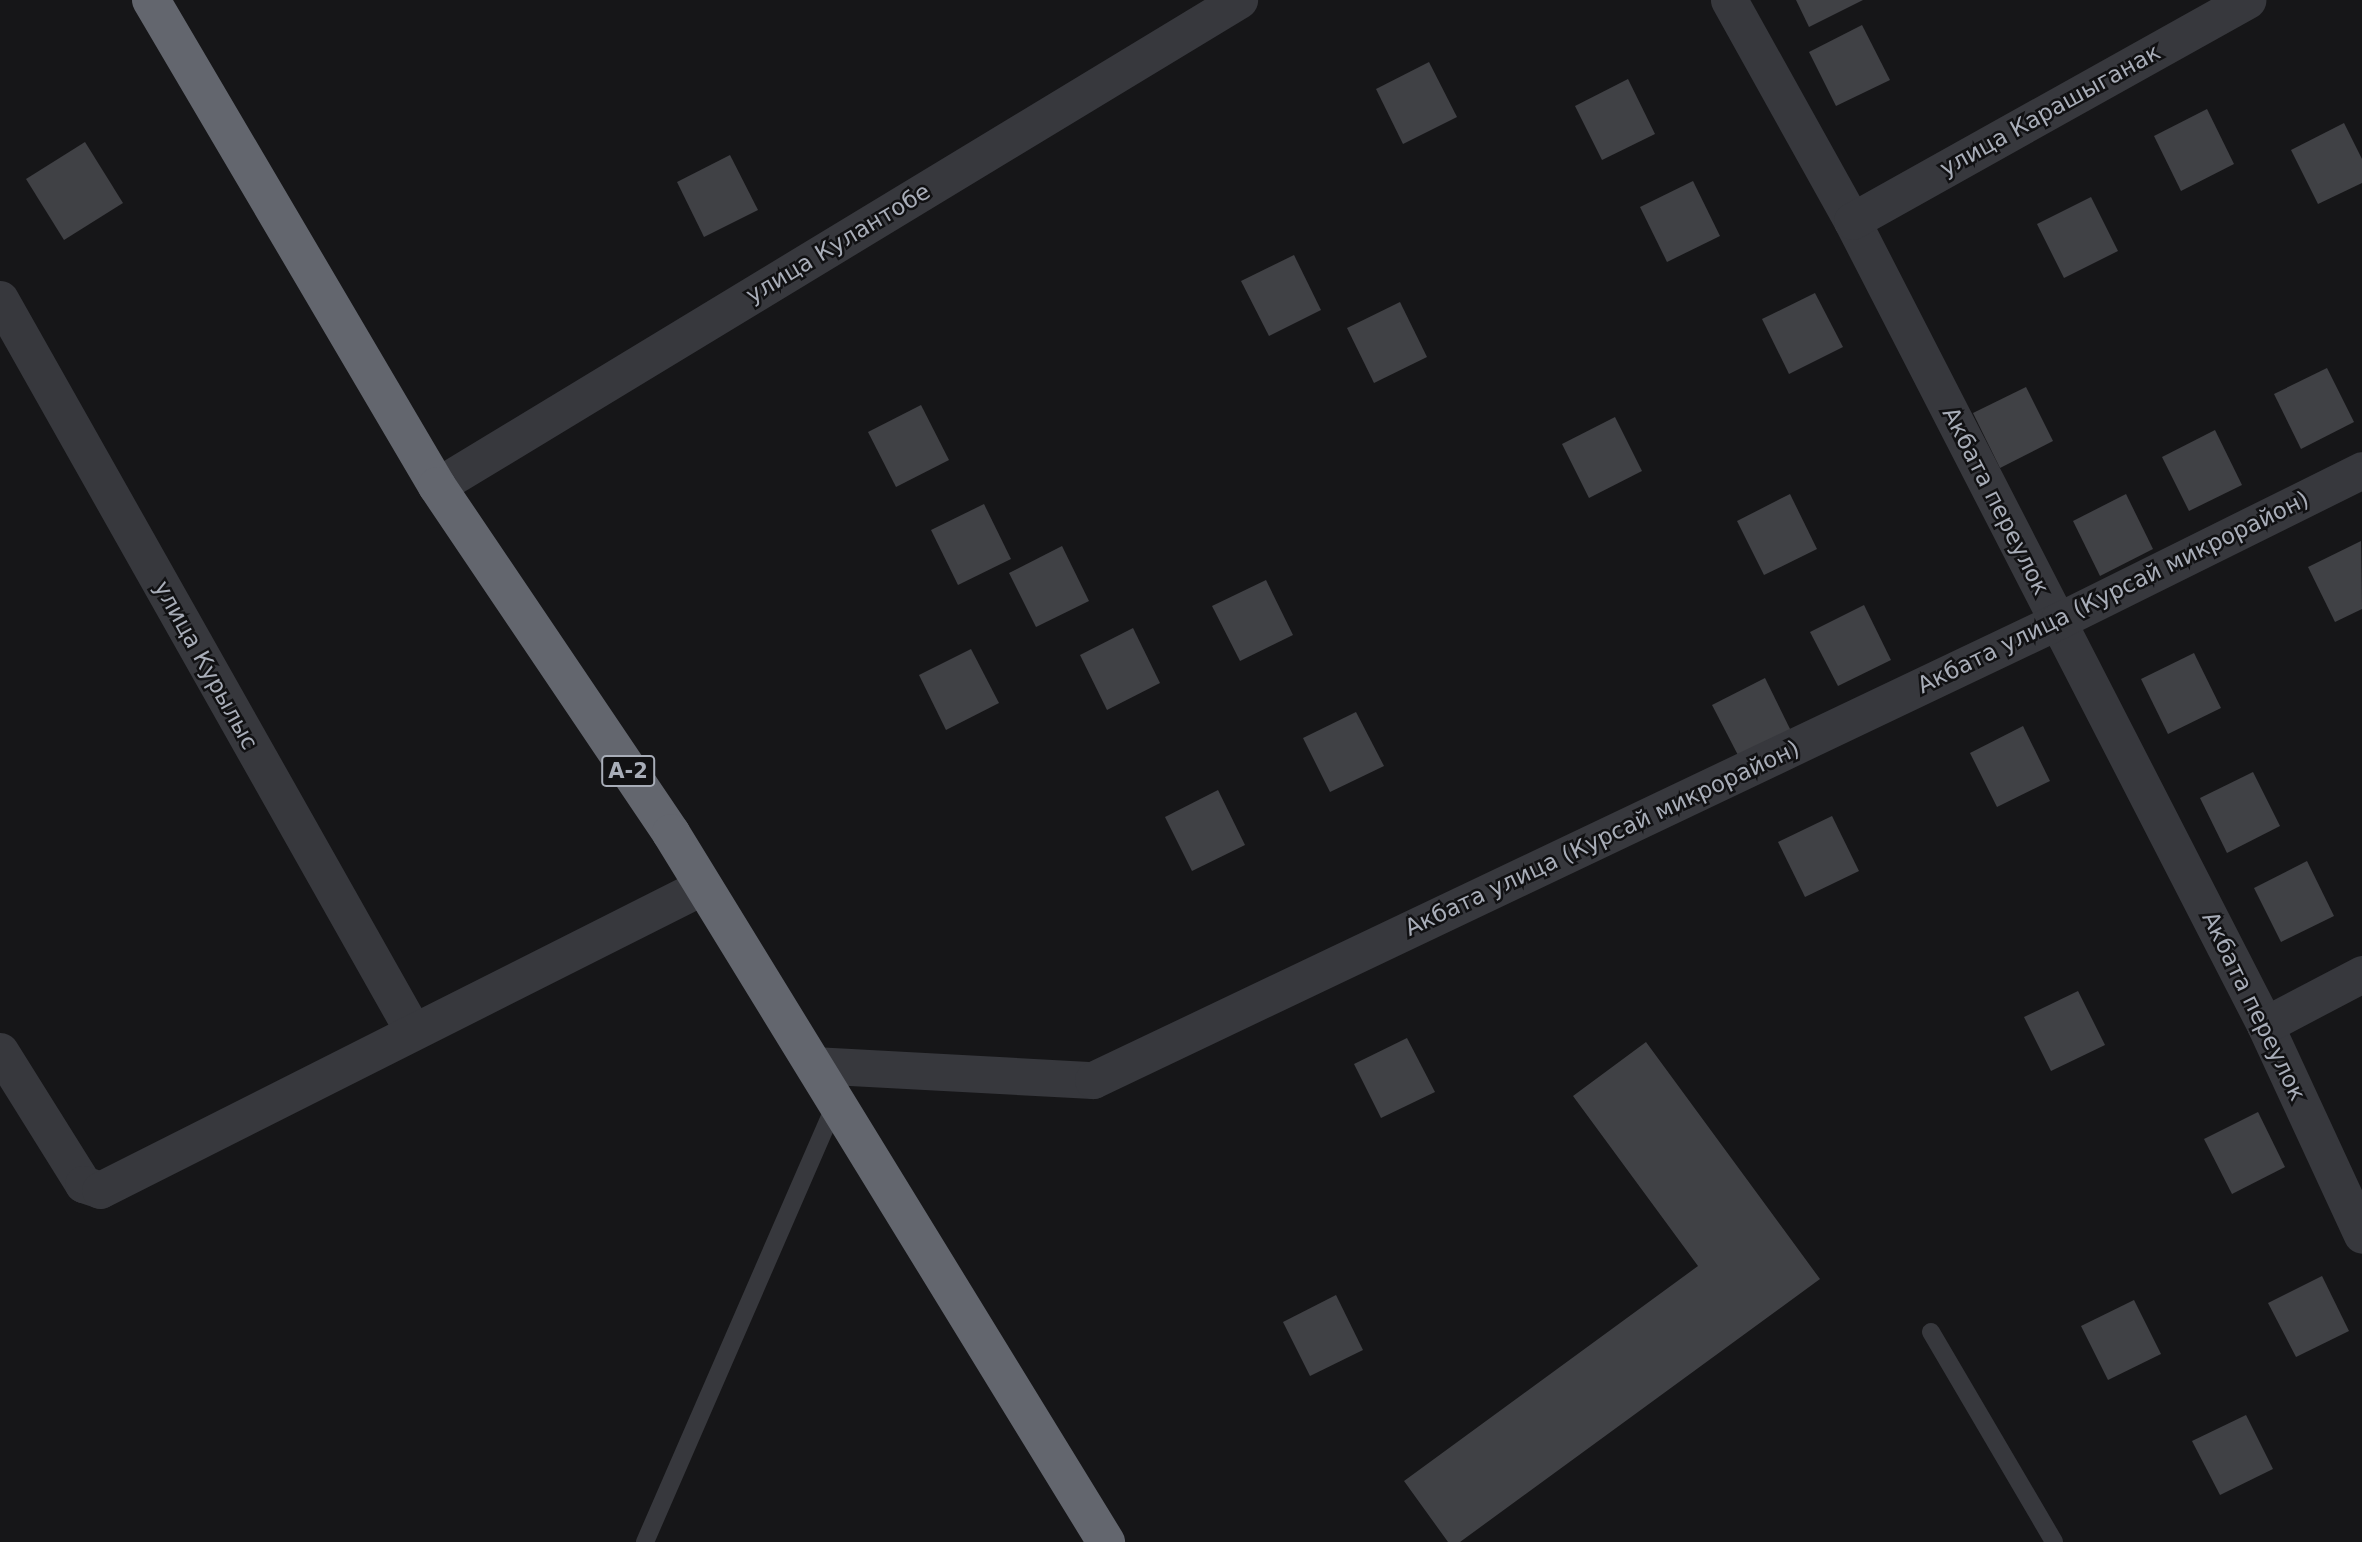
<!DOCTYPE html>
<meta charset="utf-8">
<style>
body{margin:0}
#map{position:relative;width:2362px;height:1542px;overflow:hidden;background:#161618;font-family:"DejaVu Sans",sans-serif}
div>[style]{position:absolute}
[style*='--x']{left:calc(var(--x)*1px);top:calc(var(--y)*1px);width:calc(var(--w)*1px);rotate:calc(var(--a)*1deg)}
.building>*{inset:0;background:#404145}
.lane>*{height:18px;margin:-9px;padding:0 9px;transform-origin:9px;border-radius:9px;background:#37383d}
.street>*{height:37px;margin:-18.5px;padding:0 18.5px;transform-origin:18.5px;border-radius:18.5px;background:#37383d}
.highway>*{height:38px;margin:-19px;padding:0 19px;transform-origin:19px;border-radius:19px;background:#63666e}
span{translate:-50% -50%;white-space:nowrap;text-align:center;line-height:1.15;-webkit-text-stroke:5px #111113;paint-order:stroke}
.shield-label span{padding:2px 5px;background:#111113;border:2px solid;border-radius:5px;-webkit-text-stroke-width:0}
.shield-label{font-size:21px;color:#a8adb8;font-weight:700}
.street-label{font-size:23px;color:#a8adb8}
</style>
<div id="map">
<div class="building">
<i style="clip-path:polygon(1796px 0,1863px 0,1809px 27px)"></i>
<i style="clip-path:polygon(1862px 25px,1890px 80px,1836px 106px,1809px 52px)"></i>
<i style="clip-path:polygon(1429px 62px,1457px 117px,1403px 144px,1376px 89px)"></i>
<i style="clip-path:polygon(1628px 79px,1655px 134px,1602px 160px,1575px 106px)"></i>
<i style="clip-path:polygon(2207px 109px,2234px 164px,2181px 191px,2154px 136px)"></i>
<i style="clip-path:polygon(2344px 123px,2362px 159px,2362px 183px,2318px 204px,2291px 150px)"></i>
<i style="clip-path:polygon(85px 142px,123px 203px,64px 240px,26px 179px)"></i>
<i style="clip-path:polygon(730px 155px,758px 210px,704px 237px,677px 182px)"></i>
<i style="clip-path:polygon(1693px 181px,1720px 236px,1667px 262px,1640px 207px)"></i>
<i style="clip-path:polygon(2091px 197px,2118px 251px,2064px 278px,2037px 224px)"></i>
<i style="clip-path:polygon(1294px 255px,1321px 310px,1269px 336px,1241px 281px)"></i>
<i style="clip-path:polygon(1815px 293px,1843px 347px,1789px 374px,1762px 319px)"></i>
<i style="clip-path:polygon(1400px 302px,1427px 357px,1374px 383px,1347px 328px)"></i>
<i style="clip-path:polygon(2327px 368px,2354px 422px,2301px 449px,2274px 394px)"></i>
<i style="clip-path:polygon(2026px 387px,2053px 441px,2000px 468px,1973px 413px)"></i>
<i style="clip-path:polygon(921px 405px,949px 460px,896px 487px,868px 432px)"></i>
<i style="clip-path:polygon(1615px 417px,1642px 471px,1589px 498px,1562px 444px)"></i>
<i style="clip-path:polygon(2215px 430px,2242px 485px,2189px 511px,2162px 457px)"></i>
<i style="clip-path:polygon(1790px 494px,1817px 549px,1764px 575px,1737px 521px)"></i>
<i style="clip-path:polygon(2126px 494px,2153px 549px,2100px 576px,2073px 521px)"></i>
<i style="clip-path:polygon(984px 504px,1011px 559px,958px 585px,931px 530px)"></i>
<i style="clip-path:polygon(2361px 541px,2362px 609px,2335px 622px,2308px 567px)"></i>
<i style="clip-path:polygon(1062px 546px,1089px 601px,1036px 627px,1009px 573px)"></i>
<i style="clip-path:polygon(1266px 580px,1293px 635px,1240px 661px,1212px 606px)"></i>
<i style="clip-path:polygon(1864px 605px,1891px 660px,1838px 686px,1810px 632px)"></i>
<i style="clip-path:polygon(1133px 628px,1160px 683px,1107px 710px,1080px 655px)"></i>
<i style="clip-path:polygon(971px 649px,999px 703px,946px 730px,919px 675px)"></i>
<i style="clip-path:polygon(2194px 653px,2221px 708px,2168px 734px,2141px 679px)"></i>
<i style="clip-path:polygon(1765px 678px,1792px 733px,1740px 759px,1712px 705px)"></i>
<i style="clip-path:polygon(1356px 712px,1384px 766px,1330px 792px,1303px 738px)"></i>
<i style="clip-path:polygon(2023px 726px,2050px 781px,1997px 807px,1970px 753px)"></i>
<i style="clip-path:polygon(2253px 772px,2280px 826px,2227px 853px,2200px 798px)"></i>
<i style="clip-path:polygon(1218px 790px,1245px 845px,1192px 871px,1165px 817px)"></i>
<i style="clip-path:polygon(1832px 816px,1859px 871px,1805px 897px,1778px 842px)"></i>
<i style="clip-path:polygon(2307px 861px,2334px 916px,2281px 942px,2254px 888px)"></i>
<i style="clip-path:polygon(2078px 991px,2105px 1045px,2051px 1071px,2024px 1017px)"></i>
<i style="clip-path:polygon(1407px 1038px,1435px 1092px,1381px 1118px,1354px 1064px)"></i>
<i style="clip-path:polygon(1646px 1042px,1820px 1279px,1460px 1542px,1448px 1542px,1404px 1481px,1698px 1266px,1573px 1096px)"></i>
<i style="clip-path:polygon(2258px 1112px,2285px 1167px,2232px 1194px,2204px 1139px)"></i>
<i style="clip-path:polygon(2322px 1276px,2349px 1331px,2296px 1357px,2268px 1303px)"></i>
<i style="clip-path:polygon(1336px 1295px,1363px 1350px,1310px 1376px,1283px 1322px)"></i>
<i style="clip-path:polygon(2134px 1300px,2161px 1354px,2108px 1380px,2081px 1326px)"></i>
<i style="clip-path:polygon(2246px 1415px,2273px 1469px,2220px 1495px,2192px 1441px)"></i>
</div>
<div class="lane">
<i style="--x:1931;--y:1332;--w:243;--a:59.6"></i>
<i style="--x:645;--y:1542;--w:479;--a:-66.5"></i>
</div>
<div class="street">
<i style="--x:1729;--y:0;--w:253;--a:60.9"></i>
<i style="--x:1852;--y:221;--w:904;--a:62.81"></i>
<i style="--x:2265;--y:1025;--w:231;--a:65.2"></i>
<i style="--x:1852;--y:221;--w:453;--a:-29.2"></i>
<i style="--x:0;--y:299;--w:840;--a:60.57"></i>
<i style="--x:437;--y:486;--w:938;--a:-31.22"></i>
<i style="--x:2265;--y:1025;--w:110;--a:-27.7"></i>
<i style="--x:0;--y:1051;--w:157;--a:58"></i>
<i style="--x:83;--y:1184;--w:18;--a:19"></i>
<i style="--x:100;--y:1190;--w:675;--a:-26.75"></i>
<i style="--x:813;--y:1065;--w:280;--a:3.1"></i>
<i style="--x:1093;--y:1080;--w:1069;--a:-25.44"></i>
<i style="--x:2058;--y:621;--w:339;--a:-26.4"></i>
</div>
<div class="highway">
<i style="--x:151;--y:0;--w:564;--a:59.52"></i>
<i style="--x:437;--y:486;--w:419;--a:56"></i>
<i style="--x:671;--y:833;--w:832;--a:58.47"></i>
</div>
<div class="shield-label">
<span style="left:628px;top:771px">A-2</span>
</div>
<div class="street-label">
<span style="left:2050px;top:110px;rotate:-29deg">улица Карашыганак</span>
<span style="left:838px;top:243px;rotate:-31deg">улица Кулантобе</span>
<span style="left:1996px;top:501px;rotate:63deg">Акбата переулок</span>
<span style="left:2113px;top:592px;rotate:-26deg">Акбата улица (Курсай микрорайон)</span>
<span style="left:206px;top:665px;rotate:61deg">улица Курылыс</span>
<span style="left:1602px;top:838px;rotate:-25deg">Акбата улица (Курсай микрорайон)</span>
<span style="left:2254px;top:1006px;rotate:64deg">Акбата переулок</span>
</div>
</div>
